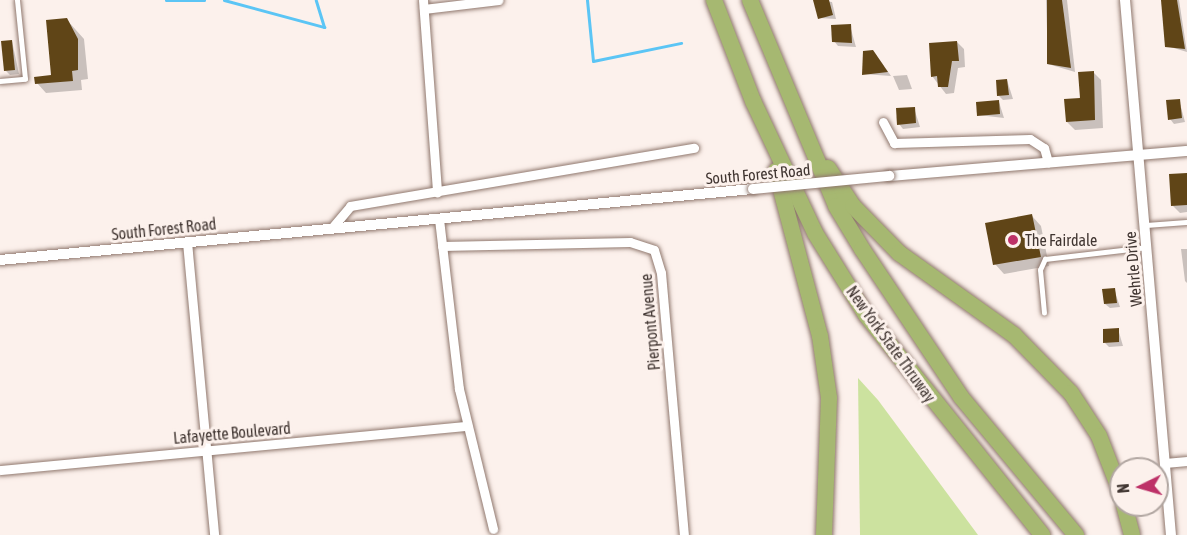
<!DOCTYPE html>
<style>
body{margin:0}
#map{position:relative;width:1187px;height:535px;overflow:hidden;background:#fcf1ec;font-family:"Asap Condensed",sans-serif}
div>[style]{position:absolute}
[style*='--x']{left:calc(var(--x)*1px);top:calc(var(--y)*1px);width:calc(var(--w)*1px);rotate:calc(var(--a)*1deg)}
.green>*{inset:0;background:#cce29f}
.shadow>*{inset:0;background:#0003}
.stream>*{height:3px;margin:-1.5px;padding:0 1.5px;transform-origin:1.5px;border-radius:1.5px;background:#5bc5f5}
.building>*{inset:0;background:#604517}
.roads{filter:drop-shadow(0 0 2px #90786e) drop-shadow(0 0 2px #90786e)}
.service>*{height:4.5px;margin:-2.25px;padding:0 2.25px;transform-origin:2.25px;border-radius:2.25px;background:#fff}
.minor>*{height:9px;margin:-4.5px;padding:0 4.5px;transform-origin:4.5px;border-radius:4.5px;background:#fff}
.tertiary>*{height:10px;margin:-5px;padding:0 5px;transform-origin:5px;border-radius:5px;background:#fff}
.motorway>*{height:16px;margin:-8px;padding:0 8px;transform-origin:8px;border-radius:8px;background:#a6b871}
.bridges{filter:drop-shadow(0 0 2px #90786e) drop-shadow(0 0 2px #90786e)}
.tertiary-bridge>*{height:10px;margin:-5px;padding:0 5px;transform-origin:5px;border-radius:5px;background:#fff}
.dots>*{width:16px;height:16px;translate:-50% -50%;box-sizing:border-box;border:3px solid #fcf1ec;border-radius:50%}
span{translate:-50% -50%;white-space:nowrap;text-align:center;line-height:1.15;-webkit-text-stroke:6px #fcf1ec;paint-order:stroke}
.street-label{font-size:16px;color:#403531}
.poi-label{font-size:16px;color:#403531}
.left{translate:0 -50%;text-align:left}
.north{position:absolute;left:1109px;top:457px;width:60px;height:60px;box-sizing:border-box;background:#fcf1ec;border:2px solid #b1a6a1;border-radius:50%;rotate:265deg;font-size:16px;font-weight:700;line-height:24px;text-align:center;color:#403531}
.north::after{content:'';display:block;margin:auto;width:21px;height:27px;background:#bd3167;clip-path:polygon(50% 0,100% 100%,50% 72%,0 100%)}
</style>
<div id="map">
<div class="green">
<i style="clip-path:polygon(858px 378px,878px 400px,978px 535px,860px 535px)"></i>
</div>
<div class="shadow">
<i style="clip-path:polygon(818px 0,832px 2px,836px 19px,819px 18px)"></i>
<i style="clip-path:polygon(1046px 0,1067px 0,1075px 72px,1048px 64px)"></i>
<i style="clip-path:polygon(1163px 0,1179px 0,1187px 52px,1167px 46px)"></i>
<i style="clip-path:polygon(67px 20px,84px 39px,88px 79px,81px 80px,82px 90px,46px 93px,37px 83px,52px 76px)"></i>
<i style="clip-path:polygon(850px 26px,856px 47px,838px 46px,834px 41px)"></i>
<i style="clip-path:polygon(12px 41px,19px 74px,10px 75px,5px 70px)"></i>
<i style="clip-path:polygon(957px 42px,964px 49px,965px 67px,958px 68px,954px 93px,946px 94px,932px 76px)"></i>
<i style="clip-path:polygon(873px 51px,877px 56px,891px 76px,863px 74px)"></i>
<i style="clip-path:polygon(1093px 72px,1101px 80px,1103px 128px,1075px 130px,1067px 122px)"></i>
<i style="clip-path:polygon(907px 75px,912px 89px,899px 90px,893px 76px)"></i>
<i style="clip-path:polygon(1007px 80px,1013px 99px,1003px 100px,998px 95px)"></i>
<i style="clip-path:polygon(1179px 100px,1185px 122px,1174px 124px,1170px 119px)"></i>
<i style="clip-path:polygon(999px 102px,1004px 118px,978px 115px)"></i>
<i style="clip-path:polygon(914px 108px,920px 127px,903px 129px,899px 124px)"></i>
<i style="clip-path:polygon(1187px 176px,1187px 212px,1180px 213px,1173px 206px)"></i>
<i style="clip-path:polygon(1032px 216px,1041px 226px,1049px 266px,1004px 274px,995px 264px)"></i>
<i style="clip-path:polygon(1181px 249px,1187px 249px,1187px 283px,1185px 281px)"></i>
<i style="clip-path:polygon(1114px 289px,1120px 307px,1110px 308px,1105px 304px)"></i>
<i style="clip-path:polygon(1118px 329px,1123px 346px,1109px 347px,1105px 343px)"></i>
</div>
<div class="stream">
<i style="--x:166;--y:0;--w:38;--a:0"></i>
<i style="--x:224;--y:0;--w:104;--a:15.1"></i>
<i style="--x:324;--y:27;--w:28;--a:-107"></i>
<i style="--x:587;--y:0;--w:61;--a:84.4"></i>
<i style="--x:593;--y:61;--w:90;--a:-11.6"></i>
</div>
<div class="building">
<i style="clip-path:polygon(813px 0,829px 0,833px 15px,818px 19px)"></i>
<i style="clip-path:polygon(1047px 0,1062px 0,1071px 68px,1047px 64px)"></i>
<i style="clip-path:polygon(1161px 0,1177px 0,1185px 49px,1165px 47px)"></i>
<i style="clip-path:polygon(67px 18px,78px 39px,78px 70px,72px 71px,73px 81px,35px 84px,34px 77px,51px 75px,46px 20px)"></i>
<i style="clip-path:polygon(851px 24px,852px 43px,832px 42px,831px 25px)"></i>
<i style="clip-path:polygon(12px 40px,15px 70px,4px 71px,1px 41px)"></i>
<i style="clip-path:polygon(957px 41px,959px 61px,952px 61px,948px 87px,938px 87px,937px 76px,931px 77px,929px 43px)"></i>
<i style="clip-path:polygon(873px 50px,888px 72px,862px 75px,863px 51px)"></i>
<i style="clip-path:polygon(1094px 71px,1095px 120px,1066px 122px,1064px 99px,1080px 98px,1078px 72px)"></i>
<i style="clip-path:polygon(1007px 79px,1009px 95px,997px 96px,996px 80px)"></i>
<i style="clip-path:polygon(1180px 99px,1182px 118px,1168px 120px,1166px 100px)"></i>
<i style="clip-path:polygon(999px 100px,1000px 114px,977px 116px,976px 102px)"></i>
<i style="clip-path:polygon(915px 107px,916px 123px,897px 125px,896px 108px)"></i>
<i style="clip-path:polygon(1187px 173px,1187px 205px,1171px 206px,1169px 174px)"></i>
<i style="clip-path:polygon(1032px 214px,1041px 257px,993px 265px,985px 223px)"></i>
<i style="clip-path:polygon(1115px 288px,1117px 303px,1104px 304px,1102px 289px)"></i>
<i style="clip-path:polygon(1119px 328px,1119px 342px,1103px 343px,1103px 329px)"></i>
</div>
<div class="roads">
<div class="service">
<i style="--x:0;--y:81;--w:25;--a:-5"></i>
<i style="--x:25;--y:79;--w:79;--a:-95.8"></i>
<i style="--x:1145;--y:225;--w:42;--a:-4.1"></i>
<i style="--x:1044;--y:313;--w:43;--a:-95.3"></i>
<i style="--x:1040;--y:270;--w:12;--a:-66"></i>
<i style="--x:1045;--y:259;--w:103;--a:-6.7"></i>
</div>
<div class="minor">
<i style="--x:423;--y:0;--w:193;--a:85.8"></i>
<i style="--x:424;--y:9;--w:75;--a:-6.9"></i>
<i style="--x:883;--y:122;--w:24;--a:62"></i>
<i style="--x:894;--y:143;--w:136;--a:-1.7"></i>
<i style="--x:1030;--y:139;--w:17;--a:33"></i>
<i style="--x:1044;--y:148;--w:15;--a:74"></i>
<i style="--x:439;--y:219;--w:171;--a:83.3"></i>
<i style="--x:459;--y:389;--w:144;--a:76.3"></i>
<i style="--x:331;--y:229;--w:30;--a:-50"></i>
<i style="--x:350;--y:206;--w:349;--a:-9.6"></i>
<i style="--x:187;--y:242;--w:294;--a:84.7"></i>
<i style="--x:442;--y:246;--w:188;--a:-1.2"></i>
<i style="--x:630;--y:242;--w:25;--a:18"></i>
<i style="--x:654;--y:250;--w:24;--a:73"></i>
<i style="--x:661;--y:273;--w:263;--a:85"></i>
<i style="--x:1165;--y:463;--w:22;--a:-5"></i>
<i style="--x:0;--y:470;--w:468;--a:-5.4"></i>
</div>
<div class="tertiary">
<i style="--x:1125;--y:0;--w:537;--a:85.09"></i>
<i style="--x:889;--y:176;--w:299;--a:-4.8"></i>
<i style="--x:0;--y:260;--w:756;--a:-5.39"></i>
</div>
<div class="motorway">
<i style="--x:714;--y:0;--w:108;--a:68.9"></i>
<i style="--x:753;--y:101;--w:146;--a:64.8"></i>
<i style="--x:815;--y:233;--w:97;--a:58.1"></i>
<i style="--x:866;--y:315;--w:282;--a:51.3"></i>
<i style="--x:750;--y:0;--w:223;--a:67.3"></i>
<i style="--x:836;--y:206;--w:50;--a:58.8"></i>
<i style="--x:862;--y:249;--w:178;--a:56.2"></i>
<i style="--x:961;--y:397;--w:180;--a:50.2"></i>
<i style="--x:828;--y:168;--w:45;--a:56.7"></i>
<i style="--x:853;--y:206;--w:66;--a:45.6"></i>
<i style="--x:899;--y:253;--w:141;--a:35.5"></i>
<i style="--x:1014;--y:335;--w:81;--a:45.5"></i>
<i style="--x:1071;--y:393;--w:51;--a:56.9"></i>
<i style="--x:1099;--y:436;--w:61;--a:68.9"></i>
<i style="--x:776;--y:171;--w:171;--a:75.1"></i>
<i style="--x:820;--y:336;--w:63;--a:81.7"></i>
<i style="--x:829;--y:398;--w:137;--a:92.1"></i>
<i style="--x:1124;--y:505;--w:31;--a:75"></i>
</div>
</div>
<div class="bridges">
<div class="tertiary-bridge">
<i style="--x:753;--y:189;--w:137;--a:-5.5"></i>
</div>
</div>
<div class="dots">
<i style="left:1013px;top:240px;background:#bd3167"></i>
</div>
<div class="street-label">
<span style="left:758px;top:174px;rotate:-5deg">South Forest Road</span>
<span style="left:164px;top:229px;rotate:-6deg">South Forest Road</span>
<span style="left:1133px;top:269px;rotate:-95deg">Wehrle Drive</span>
<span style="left:650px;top:322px;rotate:-95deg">Pierpont Avenue</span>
<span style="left:891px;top:344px;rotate:54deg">New York State Thruway</span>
<span style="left:232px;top:433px;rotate:-5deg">Lafayette Boulevard</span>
</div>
<div class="poi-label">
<span class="left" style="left:1025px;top:240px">The Fairdale</span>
</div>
<div class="north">N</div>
</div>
